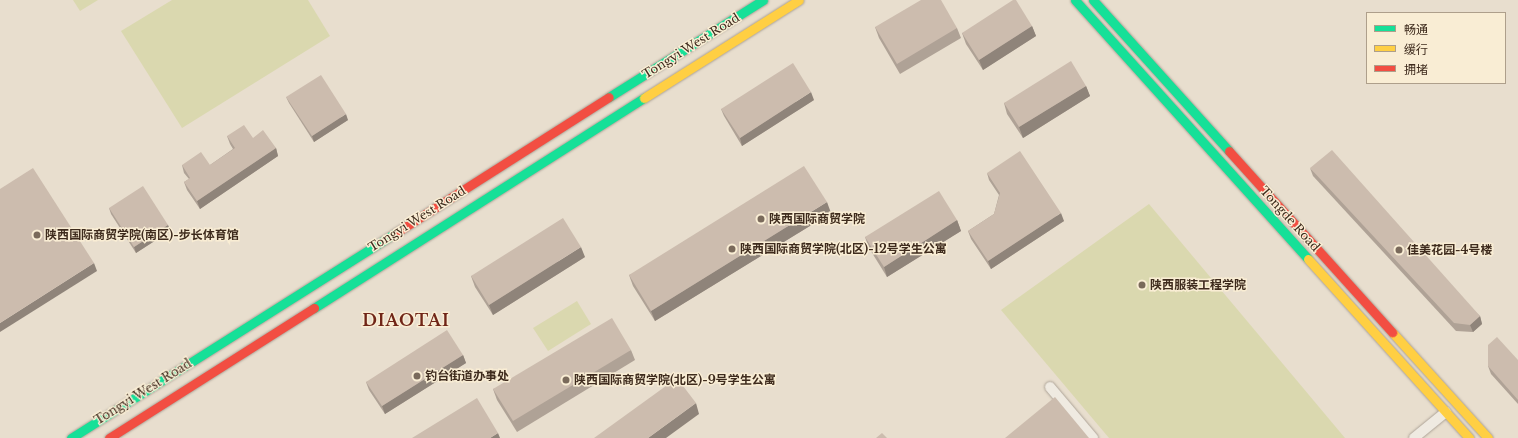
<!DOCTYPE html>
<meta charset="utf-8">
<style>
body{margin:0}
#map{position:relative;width:1518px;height:438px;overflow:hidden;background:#e8dece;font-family:"Libre Baskerville","Noto Sans SC",serif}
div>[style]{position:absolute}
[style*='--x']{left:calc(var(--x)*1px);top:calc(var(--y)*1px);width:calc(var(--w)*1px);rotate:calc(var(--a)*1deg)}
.green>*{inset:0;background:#dad8af}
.roads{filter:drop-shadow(0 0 1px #ada397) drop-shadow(0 0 1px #ada397)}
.street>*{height:10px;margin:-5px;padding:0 5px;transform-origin:5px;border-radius:5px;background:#efeae1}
.fast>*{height:9px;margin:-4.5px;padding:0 4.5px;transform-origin:4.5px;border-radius:4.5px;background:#16e098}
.slow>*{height:9px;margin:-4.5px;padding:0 4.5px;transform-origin:4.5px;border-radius:4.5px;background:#ffcf43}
.jam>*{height:9px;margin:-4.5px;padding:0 4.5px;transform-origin:4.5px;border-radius:4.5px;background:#f24e42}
.wall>*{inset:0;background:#afa296}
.shaded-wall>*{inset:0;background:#8f847a}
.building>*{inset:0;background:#ccbcae}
.dots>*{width:11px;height:11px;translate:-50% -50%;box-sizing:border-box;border:2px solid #f9edd4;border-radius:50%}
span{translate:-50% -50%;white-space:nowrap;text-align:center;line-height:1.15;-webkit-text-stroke:3px #f9edd4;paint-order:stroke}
.street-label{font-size:12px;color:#3e2b1d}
.poi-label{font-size:12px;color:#3e2b1d;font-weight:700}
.left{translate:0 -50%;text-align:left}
.district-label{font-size:16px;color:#702517;font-weight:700;letter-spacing:1px}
.legend{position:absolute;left:1366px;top:12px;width:140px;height:72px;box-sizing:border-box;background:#f9edd4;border:1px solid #ae9f8b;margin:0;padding:5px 7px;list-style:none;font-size:12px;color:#3e2b1d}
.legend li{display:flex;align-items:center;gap:8px;height:20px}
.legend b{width:20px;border:1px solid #ae9f8b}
</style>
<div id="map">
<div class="green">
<i style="clip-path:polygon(73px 0,98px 0,80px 11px)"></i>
<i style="clip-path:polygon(172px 0,308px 0,330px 36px,182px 128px,121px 31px)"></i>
<i style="clip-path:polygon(1149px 204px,1345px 438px,1109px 438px,1001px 310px)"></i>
<i style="clip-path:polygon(577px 301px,591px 324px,548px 351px,533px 328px)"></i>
</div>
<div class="roads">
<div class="street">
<i style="--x:1050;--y:387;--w:67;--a:49.9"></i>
<i style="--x:1414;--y:438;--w:41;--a:-39.1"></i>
</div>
<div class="fast">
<i style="--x:1075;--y:0;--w:348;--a:48"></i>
<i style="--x:1093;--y:0;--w:203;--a:48"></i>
<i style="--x:609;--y:97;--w:182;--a:-32.2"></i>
<i style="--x:314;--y:308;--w:391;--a:-32.5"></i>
<i style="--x:71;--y:438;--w:386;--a:-32.3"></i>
</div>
<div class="slow">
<i style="--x:644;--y:98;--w:183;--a:-32.3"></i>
<i style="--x:1308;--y:259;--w:241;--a:48"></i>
<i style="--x:1392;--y:332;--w:143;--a:47.8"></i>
</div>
<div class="jam">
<i style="--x:1229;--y:151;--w:244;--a:48"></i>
<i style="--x:397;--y:232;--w:251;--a:-32.5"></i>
<i style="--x:109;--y:438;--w:243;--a:-32.4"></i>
</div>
</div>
<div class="wall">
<i style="clip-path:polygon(1032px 26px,1036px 36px,983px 70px,966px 44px,962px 33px)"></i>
<i style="clip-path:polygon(875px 27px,957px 28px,961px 38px,900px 74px,879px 38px)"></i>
<i style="clip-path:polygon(1086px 86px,1090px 96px,1023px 138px,1007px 114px,1004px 103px)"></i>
<i style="clip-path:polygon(286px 97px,348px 120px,314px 142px,289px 103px)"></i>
<i style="clip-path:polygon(814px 100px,742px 146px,724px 116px,721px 109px)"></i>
<i style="clip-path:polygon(227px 136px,253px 138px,276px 148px,278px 156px,200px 209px,187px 190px,184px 182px,189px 179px,184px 173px,182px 165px,210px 165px,233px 149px,230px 144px)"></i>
<i style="clip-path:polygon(1310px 168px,1480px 316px,1482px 324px,1473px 332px,1456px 331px,1313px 176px)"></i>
<i style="clip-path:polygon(987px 173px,1064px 221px,991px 269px,971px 239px,968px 231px,994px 214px,999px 195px,989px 180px)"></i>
<i style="clip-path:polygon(109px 208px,168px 225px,170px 231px,136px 253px,111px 214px)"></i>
<i style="clip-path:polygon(831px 213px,655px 321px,633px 286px,629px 275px)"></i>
<i style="clip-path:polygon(957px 220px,961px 231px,887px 277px,869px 248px,865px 237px)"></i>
<i style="clip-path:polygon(585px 257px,493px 315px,475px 287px,471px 276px)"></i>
<i style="clip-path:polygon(631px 350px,635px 360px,517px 432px,497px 400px,493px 389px)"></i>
<i style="clip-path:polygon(463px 355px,466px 363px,385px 414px,369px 390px,366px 382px)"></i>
<i style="clip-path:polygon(1518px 360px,1518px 404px,1491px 374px,1488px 366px)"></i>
</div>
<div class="shaded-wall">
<i style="clip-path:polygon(1032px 26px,1036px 36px,983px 70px,979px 60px)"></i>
<i style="clip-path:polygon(1086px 86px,1090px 96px,1023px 138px,1019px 127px)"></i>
<i style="clip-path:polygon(811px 92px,814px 100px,742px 146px,740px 138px)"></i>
<i style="clip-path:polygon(346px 114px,348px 120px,314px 142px,312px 136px)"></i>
<i style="clip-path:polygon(276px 148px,278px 156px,200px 209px,197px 201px)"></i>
<i style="clip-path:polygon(827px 202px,831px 213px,655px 321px,651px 311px)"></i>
<i style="clip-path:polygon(1061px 213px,1064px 221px,991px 269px,988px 261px)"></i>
<i style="clip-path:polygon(957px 220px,961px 231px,887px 277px,884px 267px)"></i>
<i style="clip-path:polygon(168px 225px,170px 231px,136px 253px,134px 247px)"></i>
<i style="clip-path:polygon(581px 247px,585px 257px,493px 315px,489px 305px)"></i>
<i style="clip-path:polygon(94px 263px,97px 271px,0 332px,0 323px)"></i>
<i style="clip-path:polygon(1480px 316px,1482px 324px,1473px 332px,1470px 325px)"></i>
<i style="clip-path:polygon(463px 355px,466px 363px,385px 414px,382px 406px)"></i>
<i style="clip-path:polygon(696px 403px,699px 414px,666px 438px,648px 438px)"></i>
<i style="clip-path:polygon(498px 433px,500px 438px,490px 438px)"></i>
</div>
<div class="building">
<i style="clip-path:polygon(921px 0,941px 0,957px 28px,897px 64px,875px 27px)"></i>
<i style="clip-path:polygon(1013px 0,1016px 0,1032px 26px,979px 60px,962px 33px)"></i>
<i style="clip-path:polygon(1071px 61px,1086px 86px,1019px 127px,1004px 103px)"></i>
<i style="clip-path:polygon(793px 63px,811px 92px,740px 138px,721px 109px)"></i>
<i style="clip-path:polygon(321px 75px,346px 114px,312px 136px,286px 97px)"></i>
<i style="clip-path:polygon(244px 125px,253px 138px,263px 130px,276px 148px,197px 201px,184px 182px,190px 178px,182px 165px,201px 152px,210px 165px,235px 148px,227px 136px)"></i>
<i style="clip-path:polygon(1332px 150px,1480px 316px,1470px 325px,1454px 323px,1310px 168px)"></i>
<i style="clip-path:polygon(1020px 151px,1061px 213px,988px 261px,968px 231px,994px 214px,1000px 193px,987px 173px)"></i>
<i style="clip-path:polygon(804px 166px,827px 202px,651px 311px,629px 275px)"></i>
<i style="clip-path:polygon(33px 168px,94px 263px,0 323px,0 189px)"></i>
<i style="clip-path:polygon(143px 186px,168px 225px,134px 247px,109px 208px)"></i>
<i style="clip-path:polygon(939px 191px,957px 220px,884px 267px,865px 237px)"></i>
<i style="clip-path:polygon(563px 218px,581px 247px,489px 305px,471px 276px)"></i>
<i style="clip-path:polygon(612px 318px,631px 350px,513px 421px,493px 389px)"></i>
<i style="clip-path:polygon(447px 330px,463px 355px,382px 406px,366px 382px)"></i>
<i style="clip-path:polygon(1497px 337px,1518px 360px,1518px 400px,1488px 366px,1488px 345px)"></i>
<i style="clip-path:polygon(677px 378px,696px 403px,648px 438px,594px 438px)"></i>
<i style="clip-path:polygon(1055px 397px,1089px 438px,1005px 438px)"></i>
<i style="clip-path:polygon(477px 398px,498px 433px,490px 438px,412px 438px)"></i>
<i style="clip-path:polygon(882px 433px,887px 438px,876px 438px)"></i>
</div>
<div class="dots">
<i style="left:761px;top:219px;background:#7a6a5b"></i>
<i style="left:37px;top:235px;background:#7a6a5b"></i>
<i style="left:732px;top:249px;background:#7a6a5b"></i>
<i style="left:1399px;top:250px;background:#7a6a5b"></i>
<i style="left:1142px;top:285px;background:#7a6a5b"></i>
<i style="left:417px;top:376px;background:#7a6a5b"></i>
<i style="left:566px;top:380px;background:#7a6a5b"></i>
</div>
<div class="street-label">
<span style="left:691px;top:46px;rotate:-32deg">Tongyi West Road</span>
<span style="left:417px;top:219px;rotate:-32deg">Tongyi West Road</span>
<span style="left:1290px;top:219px;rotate:48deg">Tongde Road</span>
<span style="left:143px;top:392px;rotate:-32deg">Tongyi West Road</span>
</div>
<div class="poi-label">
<span class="left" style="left:769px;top:219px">陕西国际商贸学院</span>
<span class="left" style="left:45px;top:235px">陕西国际商贸学院(南区)-步长体育馆</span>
<span class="left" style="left:740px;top:249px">陕西国际商贸学院(北区)-12号学生公寓</span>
<span class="left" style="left:1407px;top:250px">佳美花园-4号楼</span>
<span class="left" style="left:1150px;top:285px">陕西服装工程学院</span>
<span class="left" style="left:425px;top:376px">钓台街道办事处</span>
<span class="left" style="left:574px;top:380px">陕西国际商贸学院(北区)-9号学生公寓</span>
</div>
<div class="district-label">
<span style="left:406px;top:320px">DIAOTAI</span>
</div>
<ul class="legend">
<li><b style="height:5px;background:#16e098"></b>畅通</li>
<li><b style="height:5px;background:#ffcf43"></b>缓行</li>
<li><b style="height:5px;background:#f24e42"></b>拥堵</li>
</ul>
</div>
